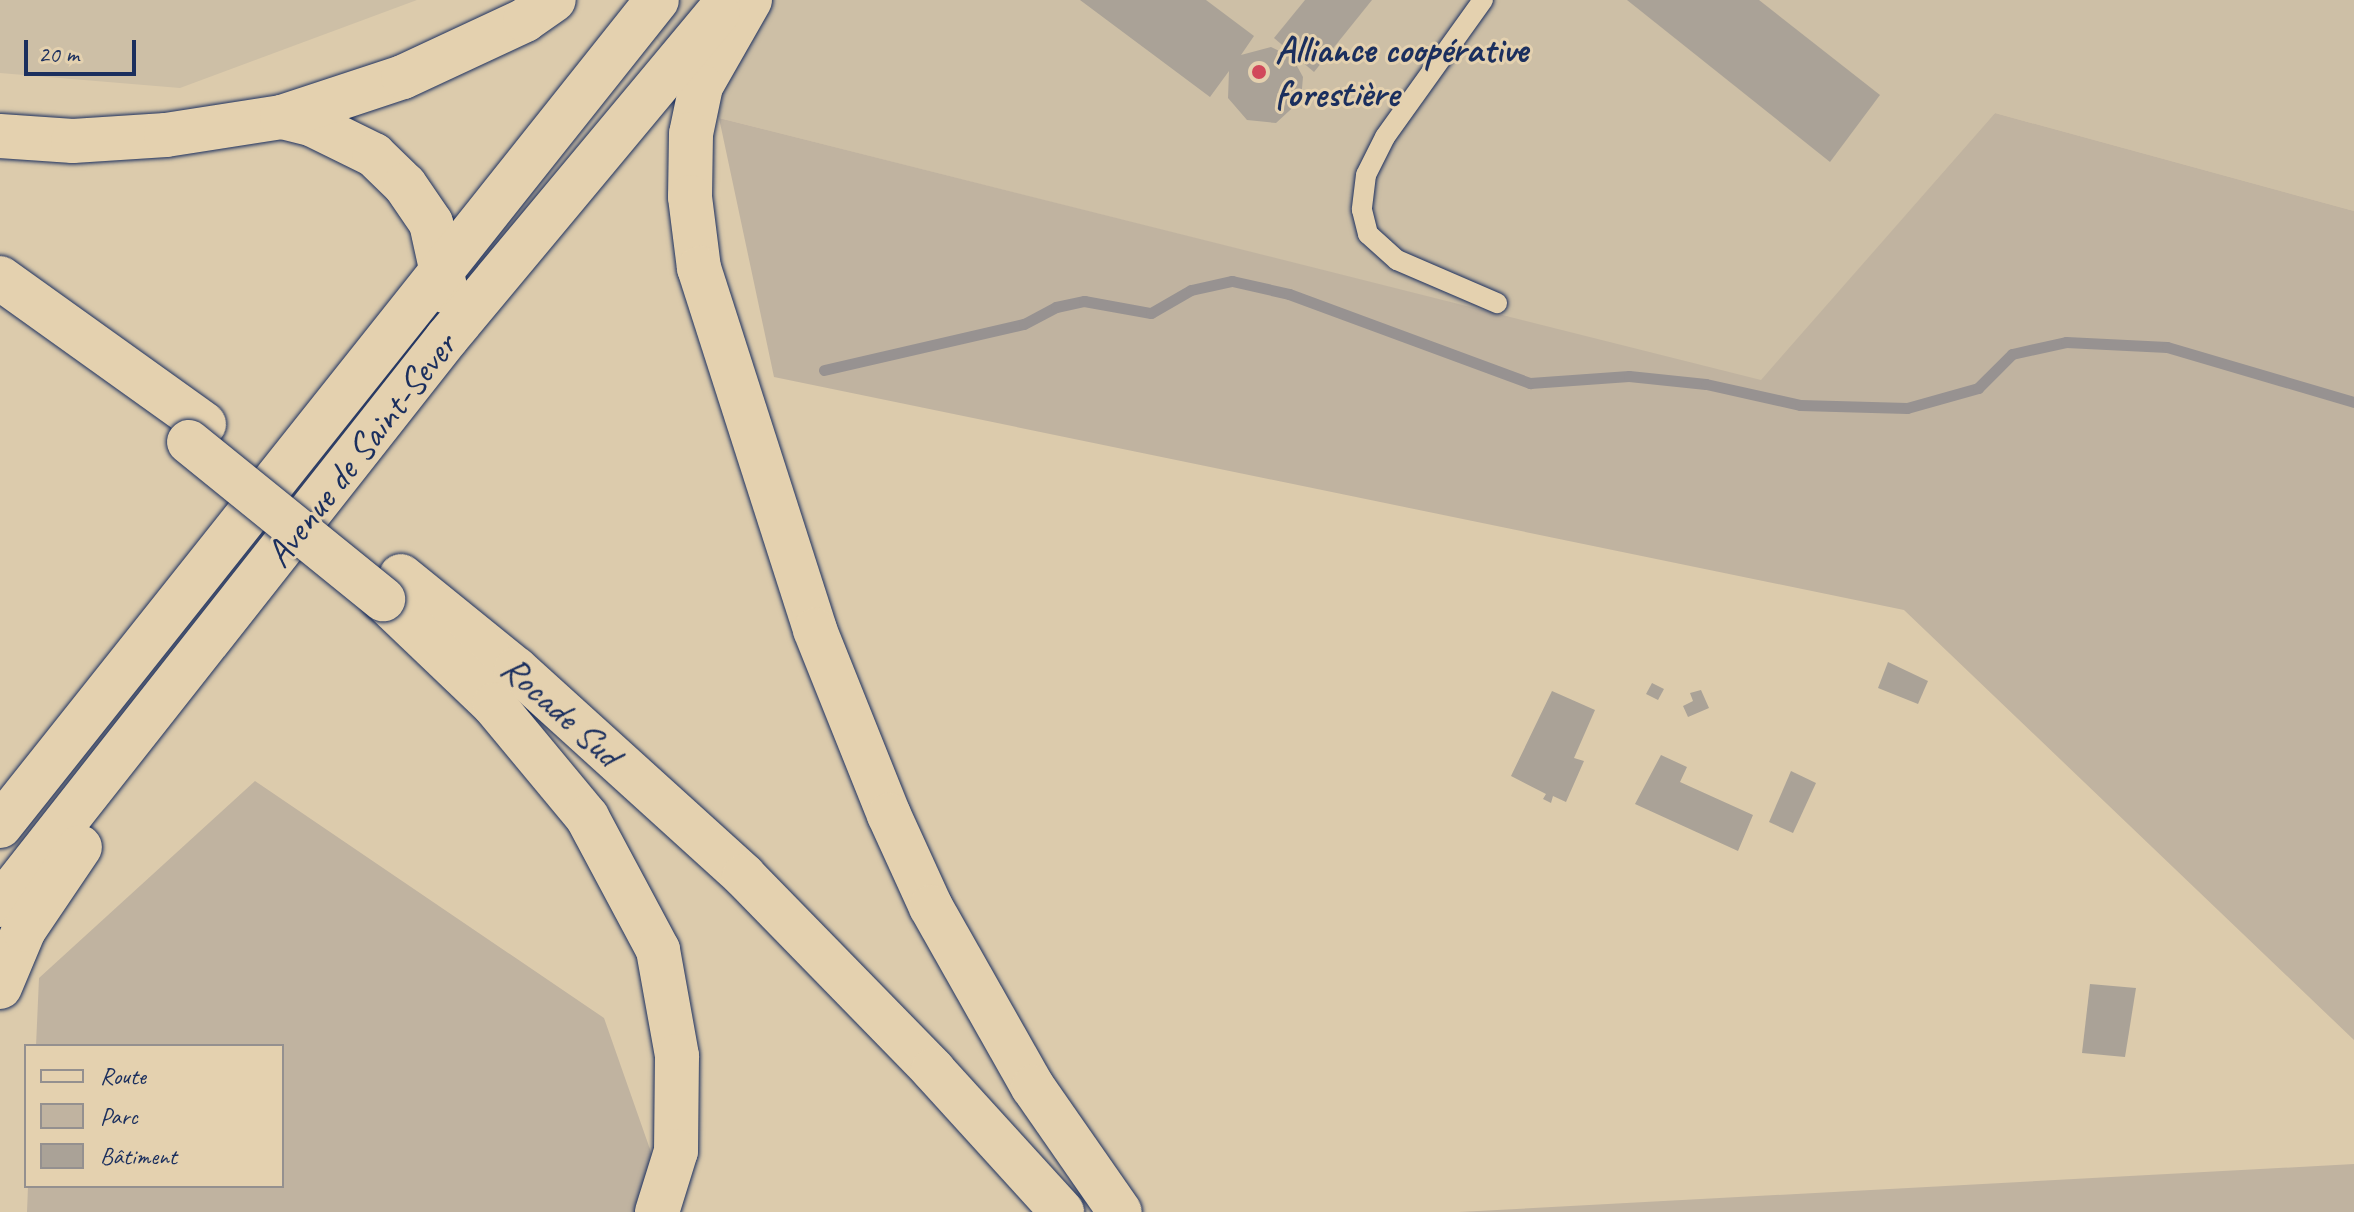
<!DOCTYPE html>
<meta charset="utf-8">
<style>
body{margin:0}
#map{position:relative;width:2354px;height:1212px;overflow:hidden;background:#dccbac;font-family:Caveat,sans-serif}
div>[style]{position:absolute}
[style*='--x']{left:calc(var(--x)*1px);top:calc(var(--y)*1px);width:calc(var(--w)*1px);rotate:calc(var(--a)*1deg)}
.built>*{inset:0;background:#cdbfa6}
.green>*{inset:0;background:#c0b3a0}
.stream>*{height:11px;margin:-5.5px;padding:0 5.5px;transform-origin:5.5px;border-radius:5.5px;background:#979291}
.building>*{inset:0;background:#aaa297}
.roads{filter:drop-shadow(0 0 2px #1b2f5e) drop-shadow(0 0 2px #1b2f5e)}
.service>*{height:20px;margin:-10px;padding:0 10px;transform-origin:10px;border-radius:10px;background:#e4d1af}
.primary>*{height:44px;margin:-22px;padding:0 22px;transform-origin:22px;border-radius:22px;background:#e4d1af}
.bridges{filter:drop-shadow(0 0 2px #1b2f5e) drop-shadow(0 0 2px #1b2f5e)}
.primary-bridge>*{height:44px;margin:-22px;padding:0 22px;transform-origin:22px;border-radius:22px;background:#e4d1af}
.dots>*{width:22px;height:22px;translate:-50% -50%;box-sizing:border-box;border:4px solid #e4d1af;border-radius:50%}
span{translate:-50% -50%;white-space:nowrap;text-align:center;line-height:1.15;-webkit-text-stroke:6px #e4d1af;paint-order:stroke}
.poi-label{font-size:38px;color:#1b2f5e;font-weight:700}
.left{translate:0 -50%;text-align:left}
.street-label{font-size:38px;color:#1b2f5e}
.legend{position:absolute;left:24px;top:1044px;width:260px;height:144px;box-sizing:border-box;background:#e4d1af;border:2px solid #94908f;margin:0;padding:10px 14px;list-style:none;font-size:24px;color:#1b2f5e}
.legend li{display:flex;align-items:center;gap:16px;height:40px}
.legend b{width:40px;border:2px solid #94908f}
.scale{position:absolute;left:24px;top:40px;width:112px;height:36px;box-sizing:border-box;border:4px solid #1b2f5e;border-top:0;padding-left:10px;font-size:24px;line-height:28px;white-space:nowrap;color:#1b2f5e;-webkit-text-stroke:6px #e4d1af;paint-order:stroke}
</style>
<div id="map">
<div class="built">
<i style="clip-path:polygon(0 0,417px 0,180px 88px,0 73px)"></i>
<i style="clip-path:polygon(626px 0,2354px 0,2354px 211px,1995px 113px,1761px 381px,719px 118px)"></i>
</div>
<div class="green">
<i style="clip-path:polygon(1995px 113px,2354px 211px,2354px 1040px,1904px 610px,774px 377px,719px 118px,1761px 380px)"></i>
<i style="clip-path:polygon(255px 781px,604px 1018px,672px 1212px,27px 1212px,28px 1186px,282px 1186px,282px 1046px,36px 1046px,39px 978px)"></i>
<i style="clip-path:polygon(2354px 1164px,2354px 1212px,1459px 1212px)"></i>
</div>
<div class="stream">
<i style="--x:824;--y:370;--w:205;--a:-13"></i>
<i style="--x:1024;--y:324;--w:36;--a:-28"></i>
<i style="--x:1056;--y:307;--w:29;--a:-12"></i>
<i style="--x:1084;--y:301;--w:68;--a:10.2"></i>
<i style="--x:1151;--y:313;--w:46;--a:-29.9"></i>
<i style="--x:1191;--y:290;--w:42;--a:-12.4"></i>
<i style="--x:1232;--y:281;--w:58;--a:12.8"></i>
<i style="--x:1289;--y:294;--w:257;--a:20.3"></i>
<i style="--x:1530;--y:383;--w:99;--a:-4"></i>
<i style="--x:1629;--y:376;--w:77;--a:5.9"></i>
<i style="--x:1706;--y:384;--w:96;--a:12.6"></i>
<i style="--x:1800;--y:405;--w:107;--a:1.6"></i>
<i style="--x:1907;--y:408;--w:74;--a:-15.7"></i>
<i style="--x:1978;--y:388;--w:48;--a:-45"></i>
<i style="--x:2012;--y:354;--w:55;--a:-12.5"></i>
<i style="--x:2066;--y:342;--w:101;--a:2.8"></i>
<i style="--x:2167;--y:347;--w:195;--a:16.4"></i>
</div>
<div class="building">
<i style="clip-path:polygon(1080px 0,1206px 0,1254px 36px,1241px 55px,1271px 47px,1292px 57px,1303px 77px,1301px 100px,1276px 123px,1247px 120px,1228px 98px,1229px 71px,1210px 97px)"></i>
<i style="clip-path:polygon(1305px 0,1372px 0,1314px 72px,1274px 38px)"></i>
<i style="clip-path:polygon(1627px 0,1759px 0,1880px 95px,1830px 162px)"></i>
<i style="clip-path:polygon(1888px 662px,1928px 681px,1918px 704px,1878px 688px)"></i>
<i style="clip-path:polygon(1652px 683px,1664px 689px,1658px 700px,1646px 694px)"></i>
<i style="clip-path:polygon(1701px 690px,1709px 708px,1688px 717px,1683px 706px,1693px 701px,1690px 693px)"></i>
<i style="clip-path:polygon(1552px 691px,1595px 710px,1574px 758px,1584px 761px,1566px 802px,1553px 796px,1551px 803px,1543px 799px,1546px 794px,1511px 776px)"></i>
<i style="clip-path:polygon(1661px 755px,1687px 767px,1680px 782px,1753px 815px,1738px 851px,1635px 804px)"></i>
<i style="clip-path:polygon(1791px 771px,1816px 783px,1793px 833px,1769px 822px)"></i>
<i style="clip-path:polygon(2090px 984px,2136px 988px,2125px 1057px,2082px 1053px)"></i>
</div>
<div class="roads">
<div class="service">
<i style="--x:1483;--y:0;--w:168;--a:125.6"></i>
<i style="--x:1385;--y:137;--w:42;--a:116.6"></i>
<i style="--x:1366;--y:175;--w:35;--a:97"></i>
<i style="--x:1362;--y:210;--w:25;--a:76"></i>
<i style="--x:1368;--y:234;--w:39;--a:42"></i>
<i style="--x:1397;--y:260;--w:109;--a:23.3"></i>
</div>
<div class="primary">
<i style="--x:750;--y:0;--w:99;--a:119.7"></i>
<i style="--x:701;--y:86;--w:49;--a:101.8"></i>
<i style="--x:691;--y:134;--w:63;--a:90.9"></i>
<i style="--x:690;--y:197;--w:72;--a:82.8"></i>
<i style="--x:699;--y:268;--w:380;--a:72.2"></i>
<i style="--x:815;--y:630;--w:199;--a:68.2"></i>
<i style="--x:889;--y:815;--w:101;--a:65.5"></i>
<i style="--x:931;--y:907;--w:207;--a:60.5"></i>
<i style="--x:1033;--y:1087;--w:152;--a:55.2"></i>
<i style="--x:282;--y:117;--w:32;--a:14"></i>
<i style="--x:313;--y:125;--w:68;--a:26.2"></i>
<i style="--x:374;--y:155;--w:43;--a:44.1"></i>
<i style="--x:405;--y:185;--w:46;--a:55.6"></i>
<i style="--x:431;--y:223;--w:70;--a:77.6"></i>
<i style="--x:0;--y:136;--w:73;--a:3.9"></i>
<i style="--x:73;--y:141;--w:93;--a:-3.7"></i>
<i style="--x:166;--y:135;--w:117;--a:-8.8"></i>
<i style="--x:282;--y:117;--w:127;--a:-18.3"></i>
<i style="--x:403;--y:77;--w:135;--a:-25"></i>
<i style="--x:525;--y:20;--w:35;--a:-35"></i>
<i style="--x:0;--y:278;--w:251;--a:35.6"></i>
<i style="--x:401;--y:576;--w:148;--a:39"></i>
<i style="--x:516;--y:669;--w:308;--a:42.2"></i>
<i style="--x:744;--y:876;--w:271;--a:45.7"></i>
<i style="--x:933;--y:1070;--w:192;--a:47.7"></i>
<i style="--x:383;--y:599;--w:153;--a:43.7"></i>
<i style="--x:494;--y:705;--w:146;--a:50.3"></i>
<i style="--x:587;--y:817;--w:151;--a:61.9"></i>
<i style="--x:658;--y:950;--w:108;--a:79.8"></i>
<i style="--x:677;--y:1056;--w:95;--a:90.6"></i>
<i style="--x:676;--y:1151;--w:64;--a:107.3"></i>
<i style="--x:0;--y:826;--w:1055;--a:-51.5"></i>
<i style="--x:0;--y:905;--w:722;--a:-51.75"></i>
<i style="--x:447;--y:338;--w:423;--a:-50.2"></i>
<i style="--x:0;--y:987;--w:62;--a:-67.2"></i>
<i style="--x:24;--y:930;--w:100;--a:-56"></i>
</div>
</div>
<div class="bridges">
<div class="primary-bridge">
<i style="--x:189;--y:442;--w:250;--a:39"></i>
</div>
</div>
<div class="dots">
<i style="left:1259px;top:72px;background:#d1495b"></i>
</div>
<div class="poi-label">
<span class="left" style="left:1275px;top:72px">Alliance coopérative<br>forestière</span>
</div>
<div class="street-label">
<span style="left:361px;top:450px;rotate:-52deg">Avenue de Saint-Sever</span>
<span style="left:561px;top:711px;rotate:42deg">Rocade Sud</span>
</div>
<ul class="legend">
<li><b style="height:10px;background:#e4d1af"></b>Route</li>
<li><b style="height:22px;background:#c0b3a0"></b>Parc</li>
<li><b style="height:22px;background:#aaa297"></b>Bâtiment</li>
</ul>
<div class="scale">20 m</div>
</div>
